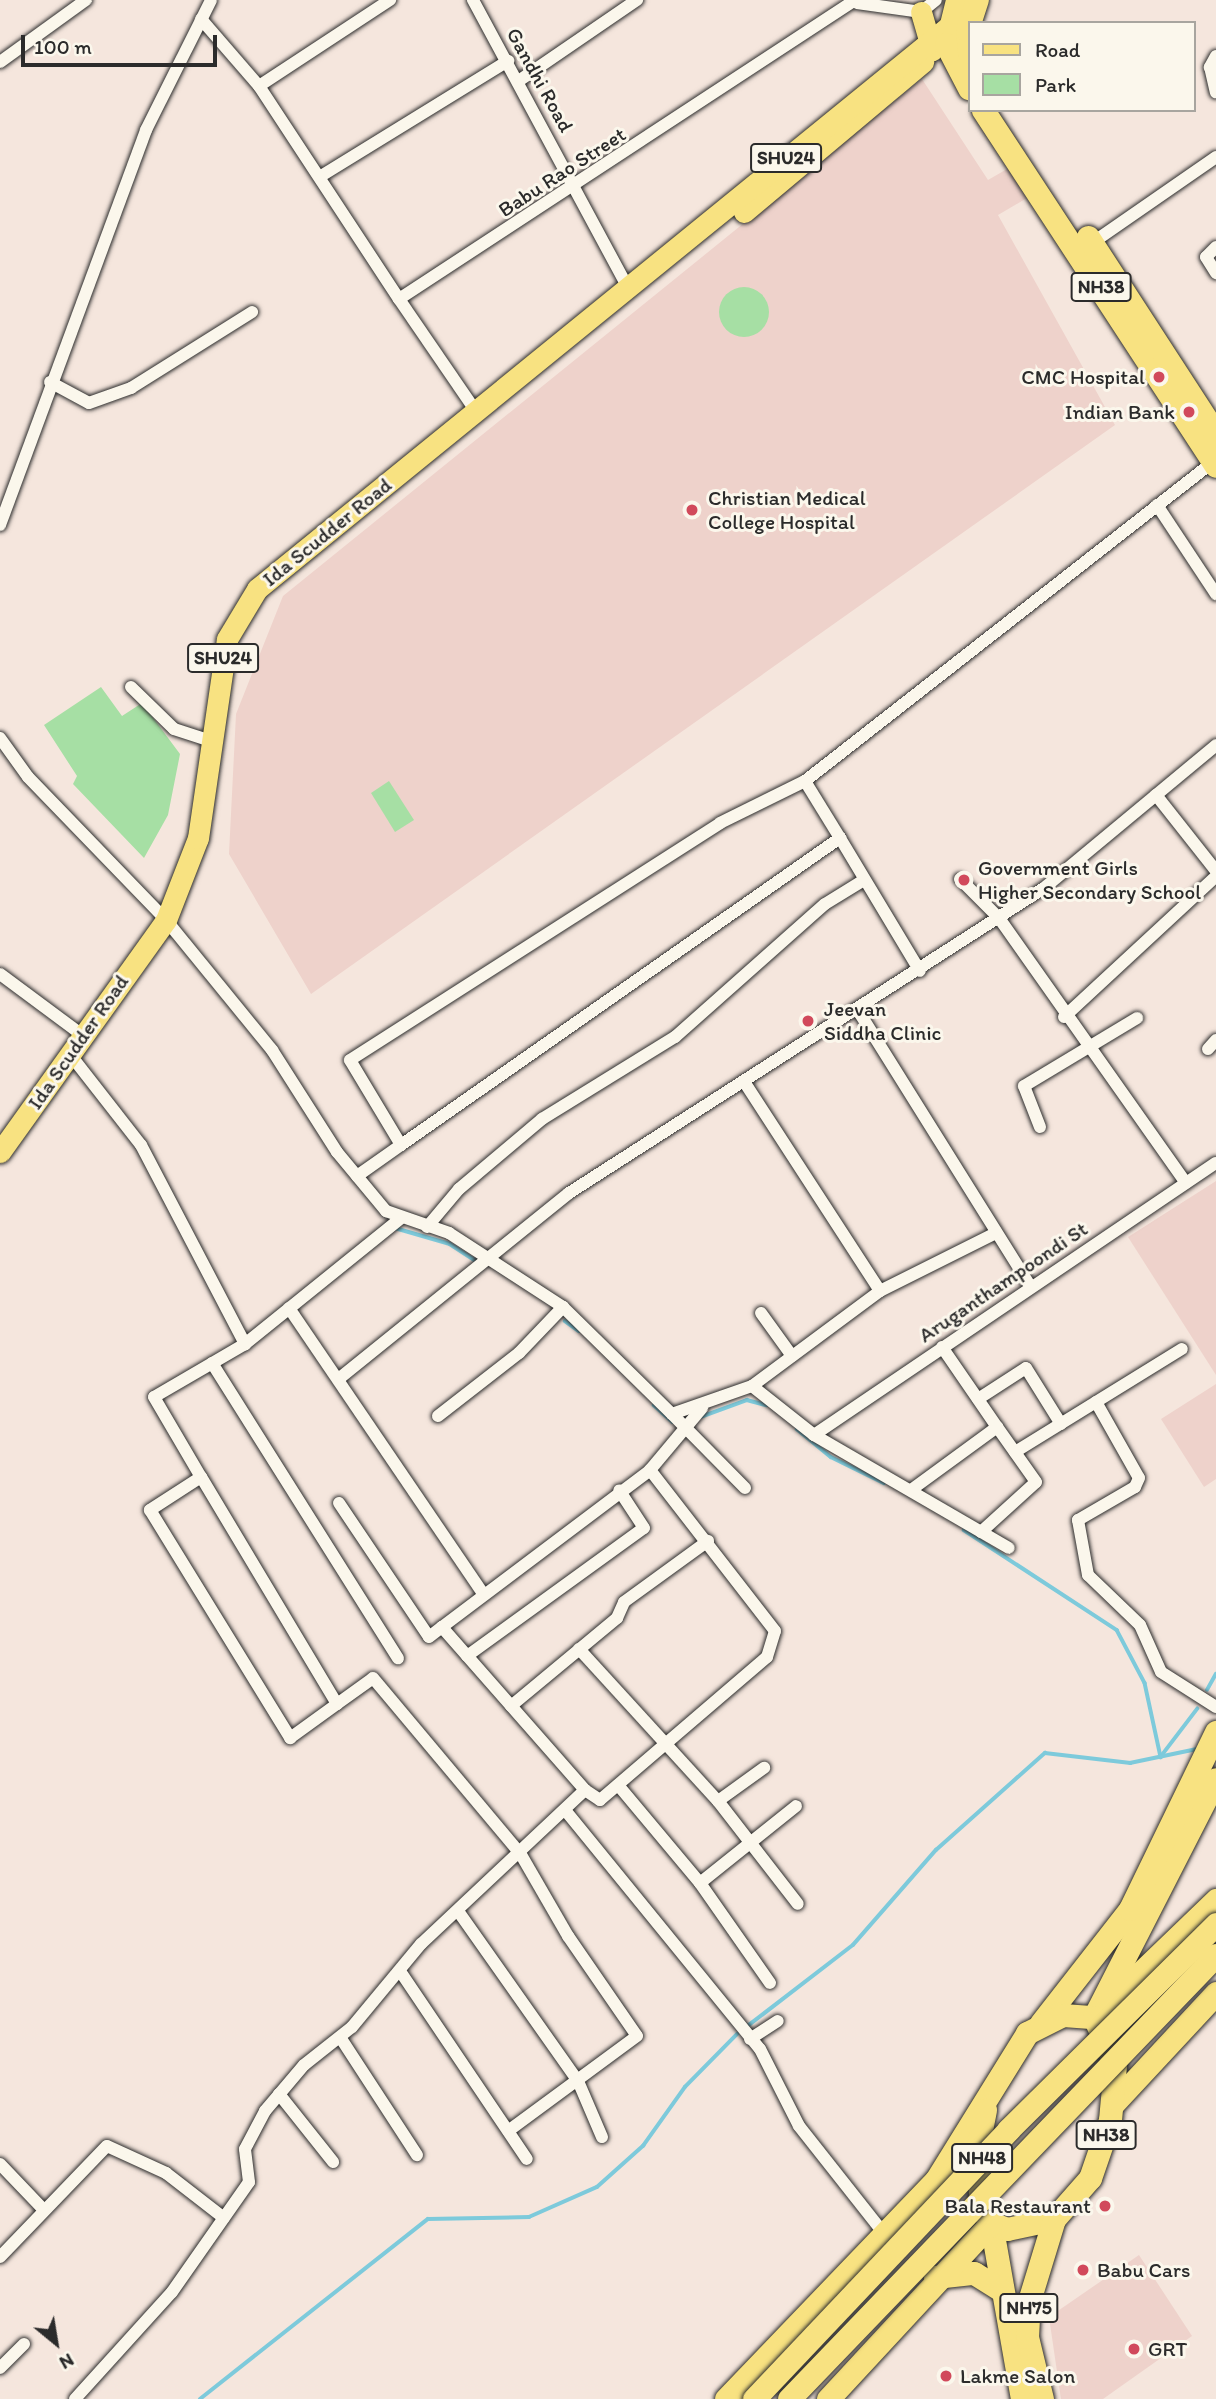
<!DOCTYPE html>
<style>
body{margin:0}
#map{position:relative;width:1216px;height:2399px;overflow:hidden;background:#f5e6dd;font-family:Itim,sans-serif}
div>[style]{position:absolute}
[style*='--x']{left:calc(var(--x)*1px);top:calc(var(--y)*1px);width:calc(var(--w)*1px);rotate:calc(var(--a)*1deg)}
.built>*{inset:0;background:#eed2cb}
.green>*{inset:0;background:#a6dfa4}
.round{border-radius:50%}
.stream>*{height:3.5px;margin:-1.75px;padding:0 1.75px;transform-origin:1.75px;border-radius:1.75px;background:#7dcadb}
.roads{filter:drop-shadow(0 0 2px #2b2b2b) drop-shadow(0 0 2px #2b2b2b)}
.street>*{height:12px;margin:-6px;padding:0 6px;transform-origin:6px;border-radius:6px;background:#fbf7ec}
.primary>*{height:21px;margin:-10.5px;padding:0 10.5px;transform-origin:10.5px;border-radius:10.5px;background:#f8e281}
.highway>*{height:23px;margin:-11.5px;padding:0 11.5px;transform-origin:11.5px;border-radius:11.5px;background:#f8e281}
.bridges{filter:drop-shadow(0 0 2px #2b2b2b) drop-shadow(0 0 2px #2b2b2b)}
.highway-bridge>*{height:23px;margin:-11.5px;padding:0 11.5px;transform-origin:11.5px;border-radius:11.5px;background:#f8e281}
.dots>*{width:19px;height:19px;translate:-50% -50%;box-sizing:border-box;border:4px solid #fbf7ec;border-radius:50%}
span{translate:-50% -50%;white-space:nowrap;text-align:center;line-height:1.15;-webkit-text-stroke:6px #fbf7ec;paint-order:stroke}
.shield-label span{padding:2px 5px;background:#fbf7ec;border:2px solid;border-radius:5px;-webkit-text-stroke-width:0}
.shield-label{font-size:19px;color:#2b2b2b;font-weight:700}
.street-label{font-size:21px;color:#2b2b2b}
.poi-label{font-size:21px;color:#2b2b2b}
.right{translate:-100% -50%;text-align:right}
.left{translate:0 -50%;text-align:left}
.legend{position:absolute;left:968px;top:21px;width:228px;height:91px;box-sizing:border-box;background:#fbf7ec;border:2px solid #a8a59f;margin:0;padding:9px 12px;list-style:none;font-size:21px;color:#2b2b2b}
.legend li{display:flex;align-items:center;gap:14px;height:35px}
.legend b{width:35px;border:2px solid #a8a59f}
.north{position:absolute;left:21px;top:2308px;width:70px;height:70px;-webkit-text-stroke:5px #fbf7ec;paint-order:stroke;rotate:150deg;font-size:19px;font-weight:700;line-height:28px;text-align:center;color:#2b2b2b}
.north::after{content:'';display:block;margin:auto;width:24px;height:32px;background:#2b2b2b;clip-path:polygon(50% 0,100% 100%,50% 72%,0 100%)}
.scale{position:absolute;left:21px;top:35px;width:196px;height:32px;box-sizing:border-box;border:4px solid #2b2b2b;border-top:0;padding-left:9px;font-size:21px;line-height:24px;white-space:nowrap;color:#2b2b2b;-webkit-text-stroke:5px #fbf7ec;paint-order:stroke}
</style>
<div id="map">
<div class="built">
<i style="clip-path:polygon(922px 79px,988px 180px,1014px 165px,1032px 195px,998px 215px,1115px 425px,311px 994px,229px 854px,236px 714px,283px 596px)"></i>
<i style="clip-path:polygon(1216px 1181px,1216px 1375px,1128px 1237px)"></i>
<i style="clip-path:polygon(1216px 1384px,1216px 1479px,1204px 1487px,1161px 1419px)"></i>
<i style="clip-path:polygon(1139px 2255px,1192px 2336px,1103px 2399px,1061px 2399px,1049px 2317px)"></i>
</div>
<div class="green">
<i class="round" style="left:719px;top:287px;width:50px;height:50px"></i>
<i style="clip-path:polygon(101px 687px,122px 716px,142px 703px,180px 754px,168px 815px,144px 858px,73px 784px,77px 776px,44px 725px)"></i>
<i style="clip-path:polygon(389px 781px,414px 820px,395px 832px,371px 793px)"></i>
</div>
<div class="stream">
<i style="--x:395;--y:1228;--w:57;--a:16.2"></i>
<i style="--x:450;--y:1244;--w:33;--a:33"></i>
<i style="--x:565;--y:1321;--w:17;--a:36"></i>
<i style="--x:654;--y:1405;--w:25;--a:42"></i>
<i style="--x:701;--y:1417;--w:49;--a:-20.3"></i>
<i style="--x:747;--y:1400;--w:20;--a:15"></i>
<i style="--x:797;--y:1429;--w:44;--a:39.5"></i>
<i style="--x:831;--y:1457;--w:59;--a:26.1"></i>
<i style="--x:964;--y:1530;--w:183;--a:33.2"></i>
<i style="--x:1117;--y:1630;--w:60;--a:62.2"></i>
<i style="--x:1145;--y:1683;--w:76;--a:77.8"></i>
<i style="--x:1207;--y:1690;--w:18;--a:-61"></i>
<i style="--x:1162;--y:1755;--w:58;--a:-52.7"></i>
<i style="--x:749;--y:2025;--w:131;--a:-37.6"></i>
<i style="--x:853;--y:1945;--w:126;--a:-48.9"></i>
<i style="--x:936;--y:1850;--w:146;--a:-41.7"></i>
<i style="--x:1045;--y:1753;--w:86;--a:6.7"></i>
<i style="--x:1130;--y:1763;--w:68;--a:-11.8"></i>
<i style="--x:200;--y:2399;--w:290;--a:-38.3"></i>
<i style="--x:428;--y:2219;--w:101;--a:-1.1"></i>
<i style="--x:529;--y:2217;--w:74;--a:-23.8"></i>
<i style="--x:597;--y:2187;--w:62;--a:-41.7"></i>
<i style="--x:643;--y:2146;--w:72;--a:-54.6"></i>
<i style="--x:685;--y:2087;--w:74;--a:-45.5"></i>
</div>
<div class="roads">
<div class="street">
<i style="--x:473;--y:0;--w:331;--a:61.7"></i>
<i style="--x:857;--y:3;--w:65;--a:8"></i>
<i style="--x:921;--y:12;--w:19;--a:-39"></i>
<i style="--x:201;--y:19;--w:89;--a:49.1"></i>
<i style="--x:259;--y:86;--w:255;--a:56.7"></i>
<i style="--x:1216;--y:56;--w:13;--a:119"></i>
<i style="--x:1210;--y:67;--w:26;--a:77"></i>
<i style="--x:0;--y:62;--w:106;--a:-35.8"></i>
<i style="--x:520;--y:80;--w:142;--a:-34.4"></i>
<i style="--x:259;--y:86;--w:157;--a:-33.3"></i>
<i style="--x:321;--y:176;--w:220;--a:-31.6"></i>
<i style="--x:1092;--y:243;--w:151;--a:-34.7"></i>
<i style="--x:1216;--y:247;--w:14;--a:135"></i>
<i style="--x:1206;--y:257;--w:19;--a:58"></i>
<i style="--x:50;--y:382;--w:44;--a:28.3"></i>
<i style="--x:89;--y:403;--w:45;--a:-19.7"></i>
<i style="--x:131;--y:388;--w:143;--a:-32.1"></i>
<i style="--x:477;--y:413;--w:138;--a:-124.4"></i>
<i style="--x:399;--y:299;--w:545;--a:-33.25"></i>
<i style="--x:1157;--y:505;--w:107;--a:56.5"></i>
<i style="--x:0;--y:525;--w:421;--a:-69.7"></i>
<i style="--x:146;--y:130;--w:145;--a:-63.4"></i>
<i style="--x:131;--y:687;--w:60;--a:44.3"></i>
<i style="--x:174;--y:729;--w:38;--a:18"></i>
<i style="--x:0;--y:738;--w:48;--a:54.3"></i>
<i style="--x:28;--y:777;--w:199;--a:46"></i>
<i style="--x:166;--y:920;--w:168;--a:50.8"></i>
<i style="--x:272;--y:1050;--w:121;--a:57.5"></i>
<i style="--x:337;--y:1152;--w:77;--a:50.3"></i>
<i style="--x:386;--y:1211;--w:67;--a:19.2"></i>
<i style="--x:449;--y:1233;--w:136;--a:33"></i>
<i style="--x:563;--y:1307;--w:153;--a:44.5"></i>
<i style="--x:672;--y:1414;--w:85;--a:-19.3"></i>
<i style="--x:752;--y:1386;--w:79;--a:38.3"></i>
<i style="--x:814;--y:1435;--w:225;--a:30.1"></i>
<i style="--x:1156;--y:795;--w:97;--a:51.7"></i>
<i style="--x:840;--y:838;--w:155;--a:59"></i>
<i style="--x:960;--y:879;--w:55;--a:45"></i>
<i style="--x:999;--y:918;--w:324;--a:54.8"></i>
<i style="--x:0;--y:974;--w:102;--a:36.6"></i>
<i style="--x:859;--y:1012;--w:323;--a:58"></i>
<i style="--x:1064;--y:1017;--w:207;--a:-42.8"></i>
<i style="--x:1208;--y:1049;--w:12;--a:-48"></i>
<i style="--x:69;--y:1053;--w:117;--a:52"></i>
<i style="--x:141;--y:1145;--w:225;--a:62.4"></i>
<i style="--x:245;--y:1344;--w:105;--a:149.8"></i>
<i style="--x:154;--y:1397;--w:93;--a:59.6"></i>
<i style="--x:201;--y:1477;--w:61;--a:147.1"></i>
<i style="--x:150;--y:1510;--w:268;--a:58.4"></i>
<i style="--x:290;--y:1738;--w:58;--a:-35.9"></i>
<i style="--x:337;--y:1704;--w:265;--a:-120.9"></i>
<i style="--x:745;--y:1083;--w:248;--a:57"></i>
<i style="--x:880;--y:1291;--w:159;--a:143.4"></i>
<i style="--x:1040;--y:1127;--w:44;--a:-111.3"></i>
<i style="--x:1024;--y:1086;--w:132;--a:-31"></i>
<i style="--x:401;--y:1145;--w:536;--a:-34.97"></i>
<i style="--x:840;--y:838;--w:67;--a:-121.6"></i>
<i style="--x:357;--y:1176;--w:54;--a:-35.2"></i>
<i style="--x:401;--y:1145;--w:99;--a:-121"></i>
<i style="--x:350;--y:1060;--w:439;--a:-32.6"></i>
<i style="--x:720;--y:823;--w:95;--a:-26.3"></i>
<i style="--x:805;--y:781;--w:518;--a:-38.02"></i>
<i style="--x:427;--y:1227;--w:50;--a:-49.9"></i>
<i style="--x:459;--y:1189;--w:109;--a:-40.1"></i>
<i style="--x:542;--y:1119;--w:156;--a:-31.7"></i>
<i style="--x:675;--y:1037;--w:200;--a:-41.6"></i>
<i style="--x:825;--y:904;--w:46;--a:-31.6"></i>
<i style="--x:880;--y:1291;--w:130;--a:-26.6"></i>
<i style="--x:289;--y:1308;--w:345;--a:55.8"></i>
<i style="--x:761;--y:1313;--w:53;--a:54.2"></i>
<i style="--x:245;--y:1344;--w:199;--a:-38.9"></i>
<i style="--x:212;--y:1363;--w:349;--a:57.8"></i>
<i style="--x:341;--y:1377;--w:293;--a:-38.9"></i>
<i style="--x:569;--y:1193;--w:564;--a:-32.7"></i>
<i style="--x:1044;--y:888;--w:224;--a:-39.7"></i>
<i style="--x:978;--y:1399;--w:57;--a:-32.9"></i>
<i style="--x:1026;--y:1368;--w:66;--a:58"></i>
<i style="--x:1096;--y:1402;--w:87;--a:60.5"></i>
<i style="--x:1139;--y:1478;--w:10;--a:114"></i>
<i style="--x:1135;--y:1487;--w:66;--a:149.9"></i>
<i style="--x:1078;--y:1520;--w:56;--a:79.7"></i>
<i style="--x:1088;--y:1575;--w:72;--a:43.9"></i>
<i style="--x:1140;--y:1625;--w:51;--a:65.9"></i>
<i style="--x:1161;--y:1672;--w:65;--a:32.5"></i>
<i style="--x:672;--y:1414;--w:104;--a:45.4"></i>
<i style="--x:438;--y:1416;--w:103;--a:-37.9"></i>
<i style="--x:519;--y:1353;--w:64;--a:-46.3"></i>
<i style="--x:814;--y:1435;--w:485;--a:-34.1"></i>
<i style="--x:1015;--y:1452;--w:196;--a:-31.7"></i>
<i style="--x:911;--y:1490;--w:107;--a:-36.2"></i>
<i style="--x:997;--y:1427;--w:97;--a:-124.5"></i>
<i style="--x:339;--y:1503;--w:161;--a:56.1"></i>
<i style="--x:429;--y:1637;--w:16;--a:-38"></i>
<i style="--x:981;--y:1532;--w:74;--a:-42.3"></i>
<i style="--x:1036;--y:1482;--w:67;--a:-125.3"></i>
<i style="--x:579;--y:1649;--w:206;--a:47.6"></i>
<i style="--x:718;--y:1801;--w:130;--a:52.2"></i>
<i style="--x:467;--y:1656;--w:218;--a:-35.9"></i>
<i style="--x:644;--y:1528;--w:45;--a:-123.3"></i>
<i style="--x:337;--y:1704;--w:44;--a:-35.8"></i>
<i style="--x:373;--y:1678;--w:229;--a:50"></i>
<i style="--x:520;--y:1853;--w:96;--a:60"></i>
<i style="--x:568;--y:1936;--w:121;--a:55.4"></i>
<i style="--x:637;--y:2036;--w:160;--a:143.6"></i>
<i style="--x:511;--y:1706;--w:138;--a:-39.7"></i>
<i style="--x:617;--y:1618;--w:17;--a:-66"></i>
<i style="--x:624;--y:1602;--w:104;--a:-36"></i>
<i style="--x:618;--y:1785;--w:128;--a:50.1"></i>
<i style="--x:700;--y:1883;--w:122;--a:55"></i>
<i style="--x:585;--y:1790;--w:217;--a:-131.3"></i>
<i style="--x:442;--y:1627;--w:261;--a:-37"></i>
<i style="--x:650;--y:1470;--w:81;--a:-50"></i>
<i style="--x:718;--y:1801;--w:57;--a:-35.7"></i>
<i style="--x:565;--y:1810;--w:308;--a:50.8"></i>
<i style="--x:760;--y:2049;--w:86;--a:63.1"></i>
<i style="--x:799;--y:2126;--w:139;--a:51.7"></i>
<i style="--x:700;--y:1883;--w:123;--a:-38.7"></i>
<i style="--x:458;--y:1911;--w:208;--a:54.8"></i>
<i style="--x:578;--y:2081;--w:61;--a:66.8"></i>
<i style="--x:402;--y:1974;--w:223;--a:56"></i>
<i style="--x:340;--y:2037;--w:141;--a:56.9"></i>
<i style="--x:750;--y:2039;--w:33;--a:-33"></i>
<i style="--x:279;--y:2094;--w:87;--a:51.5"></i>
<i style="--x:0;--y:2164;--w:62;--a:46.3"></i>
<i style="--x:0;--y:2257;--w:154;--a:-46.1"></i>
<i style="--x:107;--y:2146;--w:65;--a:24.6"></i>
<i style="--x:166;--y:2173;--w:73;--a:37.8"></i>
<i style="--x:0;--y:2368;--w:34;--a:-45"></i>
<i style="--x:75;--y:2399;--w:144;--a:-47.8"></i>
<i style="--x:172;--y:2292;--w:134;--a:-55"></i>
<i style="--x:249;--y:2182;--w:33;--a:-97"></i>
<i style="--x:245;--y:2149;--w:43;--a:-62.2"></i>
<i style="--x:265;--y:2111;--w:60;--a:-49.7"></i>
<i style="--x:304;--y:2065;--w:61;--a:-38.4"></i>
<i style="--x:352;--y:2027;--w:108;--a:-50.3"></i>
<i style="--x:421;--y:1944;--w:225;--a:-43.2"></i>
<i style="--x:585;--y:1790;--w:18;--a:34"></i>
<i style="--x:600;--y:1800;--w:220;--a:-40.6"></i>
<i style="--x:767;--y:1657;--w:27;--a:-73"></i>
<i style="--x:775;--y:1631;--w:204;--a:-127.8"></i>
</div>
<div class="primary">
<i style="--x:921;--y:12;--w:40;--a:74"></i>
<i style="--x:744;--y:212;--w:234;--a:-40"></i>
<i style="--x:0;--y:1152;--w:285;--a:-54.4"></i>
<i style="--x:166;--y:920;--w:88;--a:-68.7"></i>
<i style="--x:198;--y:838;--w:201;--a:-81.7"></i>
<i style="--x:227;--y:639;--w:58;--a:-59"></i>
<i style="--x:257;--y:589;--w:905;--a:-39.12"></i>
</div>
<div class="highway">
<i style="--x:957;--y:0;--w:45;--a:104"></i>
<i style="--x:946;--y:44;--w:50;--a:62.4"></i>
<i style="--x:969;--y:52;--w:22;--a:-95"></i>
<i style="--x:967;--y:30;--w:32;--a:-72"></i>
<i style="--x:983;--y:110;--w:425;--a:56.8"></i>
<i style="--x:1088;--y:237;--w:235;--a:57"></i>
<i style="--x:1109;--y:2003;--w:149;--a:-43.9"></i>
<i style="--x:1094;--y:2017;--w:267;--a:-62.9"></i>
<i style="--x:1041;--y:2023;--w:145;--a:-52"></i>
<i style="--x:1130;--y:1909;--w:197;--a:-64.1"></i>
<i style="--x:1112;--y:2105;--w:153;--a:-47.1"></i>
<i style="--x:991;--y:2223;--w:179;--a:80"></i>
<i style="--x:935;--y:2277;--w:39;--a:-6"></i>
<i style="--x:974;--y:2273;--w:32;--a:32"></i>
<i style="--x:726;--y:2399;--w:303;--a:-46.2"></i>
<i style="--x:936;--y:2180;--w:173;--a:-58.2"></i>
<i style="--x:1027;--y:2033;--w:40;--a:-26.6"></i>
<i style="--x:1063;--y:2015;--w:31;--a:4"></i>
<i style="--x:1094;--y:2017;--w:52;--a:66.4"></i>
<i style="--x:1115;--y:2065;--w:55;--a:95.2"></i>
<i style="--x:1110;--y:2120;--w:61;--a:109"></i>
<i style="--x:1090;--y:2178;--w:55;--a:131.3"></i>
<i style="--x:1054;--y:2219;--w:48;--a:168"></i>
<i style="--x:1007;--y:2229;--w:17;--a:-159"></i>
<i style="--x:991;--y:2223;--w:17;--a:-126"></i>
<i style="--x:981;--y:2209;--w:58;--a:-93.9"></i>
<i style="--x:977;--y:2151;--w:42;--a:-79"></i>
<i style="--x:828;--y:2399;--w:240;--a:-47.2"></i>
<i style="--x:1042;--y:2399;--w:64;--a:-103.6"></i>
<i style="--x:1027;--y:2337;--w:36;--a:-87"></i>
<i style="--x:1029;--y:2301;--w:86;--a:-73"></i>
</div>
</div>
<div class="bridges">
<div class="highway-bridge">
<i style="--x:754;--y:2399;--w:370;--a:-46.6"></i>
<i style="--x:1008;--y:2130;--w:293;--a:-44.7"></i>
<i style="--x:789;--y:2399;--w:616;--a:-46.12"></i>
</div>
</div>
<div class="dots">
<i style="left:1159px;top:377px;background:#d1495b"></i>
<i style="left:1189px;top:412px;background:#d1495b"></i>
<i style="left:692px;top:510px;background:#d1495b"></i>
<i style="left:964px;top:880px;background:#d1495b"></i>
<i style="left:808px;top:1021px;background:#d1495b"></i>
<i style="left:1105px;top:2206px;background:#d1495b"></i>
<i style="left:1083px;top:2270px;background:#d1495b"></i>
<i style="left:1134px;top:2349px;background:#d1495b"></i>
<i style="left:946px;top:2376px;background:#d1495b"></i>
</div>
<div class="shield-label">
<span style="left:786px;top:158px">SHU24</span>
<span style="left:1101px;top:287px">NH38</span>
<span style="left:223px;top:658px">SHU24</span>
<span style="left:1106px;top:2135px">NH38</span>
<span style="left:982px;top:2158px">NH48</span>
<span style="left:1029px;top:2308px">NH75</span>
</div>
<div class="street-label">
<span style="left:540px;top:80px;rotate:61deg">Gandhi Road</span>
<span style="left:562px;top:172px;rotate:-33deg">Babu Rao Street</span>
<span style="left:327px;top:532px;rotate:-39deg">Ida Scudder Road</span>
<span style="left:78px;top:1042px;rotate:-55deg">Ida Scudder Road</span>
<span style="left:1003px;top:1282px;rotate:-34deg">Aruganthampoondi St</span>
</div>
<div class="poi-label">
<span class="right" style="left:1145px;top:377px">CMC Hospital</span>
<span class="right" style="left:1175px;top:412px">Indian Bank</span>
<span class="left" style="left:708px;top:510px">Christian Medical<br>College Hospital</span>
<span class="left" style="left:978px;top:880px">Government Girls<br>Higher Secondary School</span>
<span class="left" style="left:824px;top:1021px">Jeevan<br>Siddha Clinic</span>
<span class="right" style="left:1091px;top:2206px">Bala Restaurant</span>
<span class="left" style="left:1097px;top:2270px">Babu Cars</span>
<span class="left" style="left:1148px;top:2349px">GRT</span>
<span class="left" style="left:960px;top:2376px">Lakme Salon</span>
</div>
<ul class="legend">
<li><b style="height:9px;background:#f8e281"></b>Road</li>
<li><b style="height:19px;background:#a6dfa4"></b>Park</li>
</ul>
<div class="north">N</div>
<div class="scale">100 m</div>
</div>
